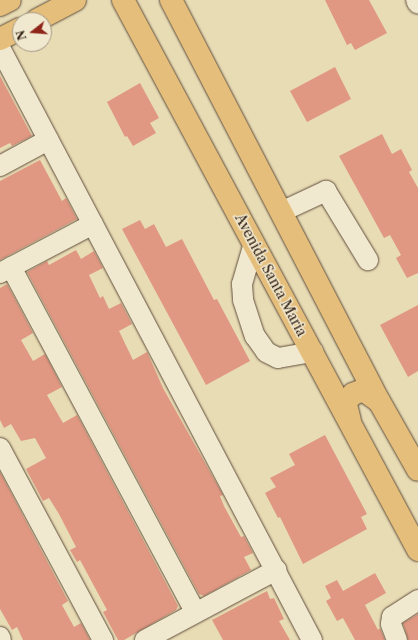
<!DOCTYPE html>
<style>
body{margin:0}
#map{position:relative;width:418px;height:640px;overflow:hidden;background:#e8dcb5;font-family:"Libre Caslon Text",serif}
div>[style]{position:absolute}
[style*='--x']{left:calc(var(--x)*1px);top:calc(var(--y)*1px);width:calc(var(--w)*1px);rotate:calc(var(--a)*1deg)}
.building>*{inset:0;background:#e09883}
.roads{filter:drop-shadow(0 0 1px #604e3c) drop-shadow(0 0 1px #604e3c)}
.minor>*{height:20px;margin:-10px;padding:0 10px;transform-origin:10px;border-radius:10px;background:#f0e8cf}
.major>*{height:22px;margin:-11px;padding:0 11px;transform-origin:11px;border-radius:11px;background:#e4be7a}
span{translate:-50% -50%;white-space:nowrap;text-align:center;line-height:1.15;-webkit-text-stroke:3px #f0e8cf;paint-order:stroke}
.street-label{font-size:14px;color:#321f13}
.north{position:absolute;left:12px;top:12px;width:40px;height:40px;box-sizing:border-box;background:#f0e8cf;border:1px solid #a49884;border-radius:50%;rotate:253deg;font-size:11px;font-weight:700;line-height:16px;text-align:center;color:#321f13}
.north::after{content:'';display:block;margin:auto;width:14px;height:18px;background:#8f2418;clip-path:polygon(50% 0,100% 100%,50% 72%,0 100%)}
</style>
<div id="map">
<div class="building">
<i style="clip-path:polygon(325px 0,369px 0,387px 33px,355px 50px,351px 43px,347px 45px)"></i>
<i style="clip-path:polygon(335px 67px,351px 99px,307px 122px,290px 91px)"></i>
<i style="clip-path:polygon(0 76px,32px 136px,12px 146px,10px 143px,0 148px)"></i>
<i style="clip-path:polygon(140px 83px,159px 118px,150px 123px,156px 133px,133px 146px,127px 136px,125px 137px,107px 102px)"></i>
<i style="clip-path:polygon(382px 134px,392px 154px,401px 149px,412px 170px,409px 172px,418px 188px,418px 273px,407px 278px,396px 258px,401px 255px,390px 235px,384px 238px,339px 156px)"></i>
<i style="clip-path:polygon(40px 160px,62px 201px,66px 198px,77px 219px,0 260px,0 181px)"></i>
<i style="clip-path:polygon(140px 220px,145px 229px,154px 224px,166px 247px,182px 239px,214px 300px,217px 299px,250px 361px,206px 385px,122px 229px)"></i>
<i style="clip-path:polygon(76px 250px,81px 259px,94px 251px,103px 268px,89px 275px,100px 298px,103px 296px,109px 309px,121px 303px,132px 324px,119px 331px,133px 360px,147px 352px,163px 388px,223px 495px,220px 496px,224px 506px,241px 537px,244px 536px,253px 553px,244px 557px,251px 570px,204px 596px,199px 594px,27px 272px,47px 261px,49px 265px)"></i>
<i style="clip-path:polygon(7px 284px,33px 333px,21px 340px,33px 361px,45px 354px,62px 387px,47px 395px,63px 423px,77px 415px,178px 606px,176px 610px,124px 640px,118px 640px,103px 612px,107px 610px,80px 560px,77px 562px,70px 550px,76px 547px,59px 514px,49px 498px,43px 501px,26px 469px,46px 458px,35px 438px,21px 441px,11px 424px,4px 428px,0 420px,0 288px)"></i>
<i style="clip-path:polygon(418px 305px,418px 371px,408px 377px,380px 325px)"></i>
<i style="clip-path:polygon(325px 435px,367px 514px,361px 517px,367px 529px,303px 564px,280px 517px,278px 518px,265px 493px,276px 487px,270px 478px,295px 465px,289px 454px)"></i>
<i style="clip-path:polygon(0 472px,68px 601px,62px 605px,74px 627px,81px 623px,90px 640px,23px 640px,17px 627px,12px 630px,0 609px)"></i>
<i style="clip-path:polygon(375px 573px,386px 593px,365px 605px,378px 630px,380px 628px,385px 640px,355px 640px,343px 618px,337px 621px,326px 601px,331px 598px,325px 586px,337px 580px,343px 591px)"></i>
<i style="clip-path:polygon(267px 591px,270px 599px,274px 598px,284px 619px,279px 621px,290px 640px,223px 640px,212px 620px)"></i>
<i style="clip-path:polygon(418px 614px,418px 640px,408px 640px,403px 623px)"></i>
</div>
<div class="roads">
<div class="minor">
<i style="--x:416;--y:0;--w:4;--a:63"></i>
<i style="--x:0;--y:48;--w:669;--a:62.21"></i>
<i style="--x:0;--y:166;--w:55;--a:-28.4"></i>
<i style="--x:281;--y:212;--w:50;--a:-25"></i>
<i style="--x:326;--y:191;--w:81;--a:58.7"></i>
<i style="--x:254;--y:243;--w:43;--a:106.3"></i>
<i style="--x:242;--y:284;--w:16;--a:86"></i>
<i style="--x:243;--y:300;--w:38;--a:72"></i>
<i style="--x:255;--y:336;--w:19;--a:55"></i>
<i style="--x:266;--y:352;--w:13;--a:27"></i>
<i style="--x:278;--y:358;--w:36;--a:-10"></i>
<i style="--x:11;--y:267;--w:392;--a:61.9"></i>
<i style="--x:0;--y:273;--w:105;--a:-27.8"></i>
<i style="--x:0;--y:448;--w:218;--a:61.8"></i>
<i style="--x:0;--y:637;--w:3;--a:72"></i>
<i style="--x:145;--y:640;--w:149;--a:-28.1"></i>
<i style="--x:397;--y:640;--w:17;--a:-111"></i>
<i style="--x:391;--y:624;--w:7;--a:-82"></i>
<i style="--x:392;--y:617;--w:31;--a:-33"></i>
</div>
<div class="major">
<i style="--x:123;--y:0;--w:624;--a:61.79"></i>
<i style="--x:171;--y:0;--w:452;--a:62.6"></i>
<i style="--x:379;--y:401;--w:79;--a:60.5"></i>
<i style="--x:0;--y:5;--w:11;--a:-27"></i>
<i style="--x:37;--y:20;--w:43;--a:-27.8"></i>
<i style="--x:0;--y:39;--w:22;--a:-27"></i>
<i style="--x:350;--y:421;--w:16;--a:-104"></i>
<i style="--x:346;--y:405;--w:4;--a:-90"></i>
<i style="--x:346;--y:401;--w:10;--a:-45"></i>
<i style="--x:353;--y:394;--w:11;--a:-22"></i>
<i style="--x:363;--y:390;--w:19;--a:35"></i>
</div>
</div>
<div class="street-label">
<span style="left:271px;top:275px;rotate:62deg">Avenida Santa Maria</span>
</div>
<div class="north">N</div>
</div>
